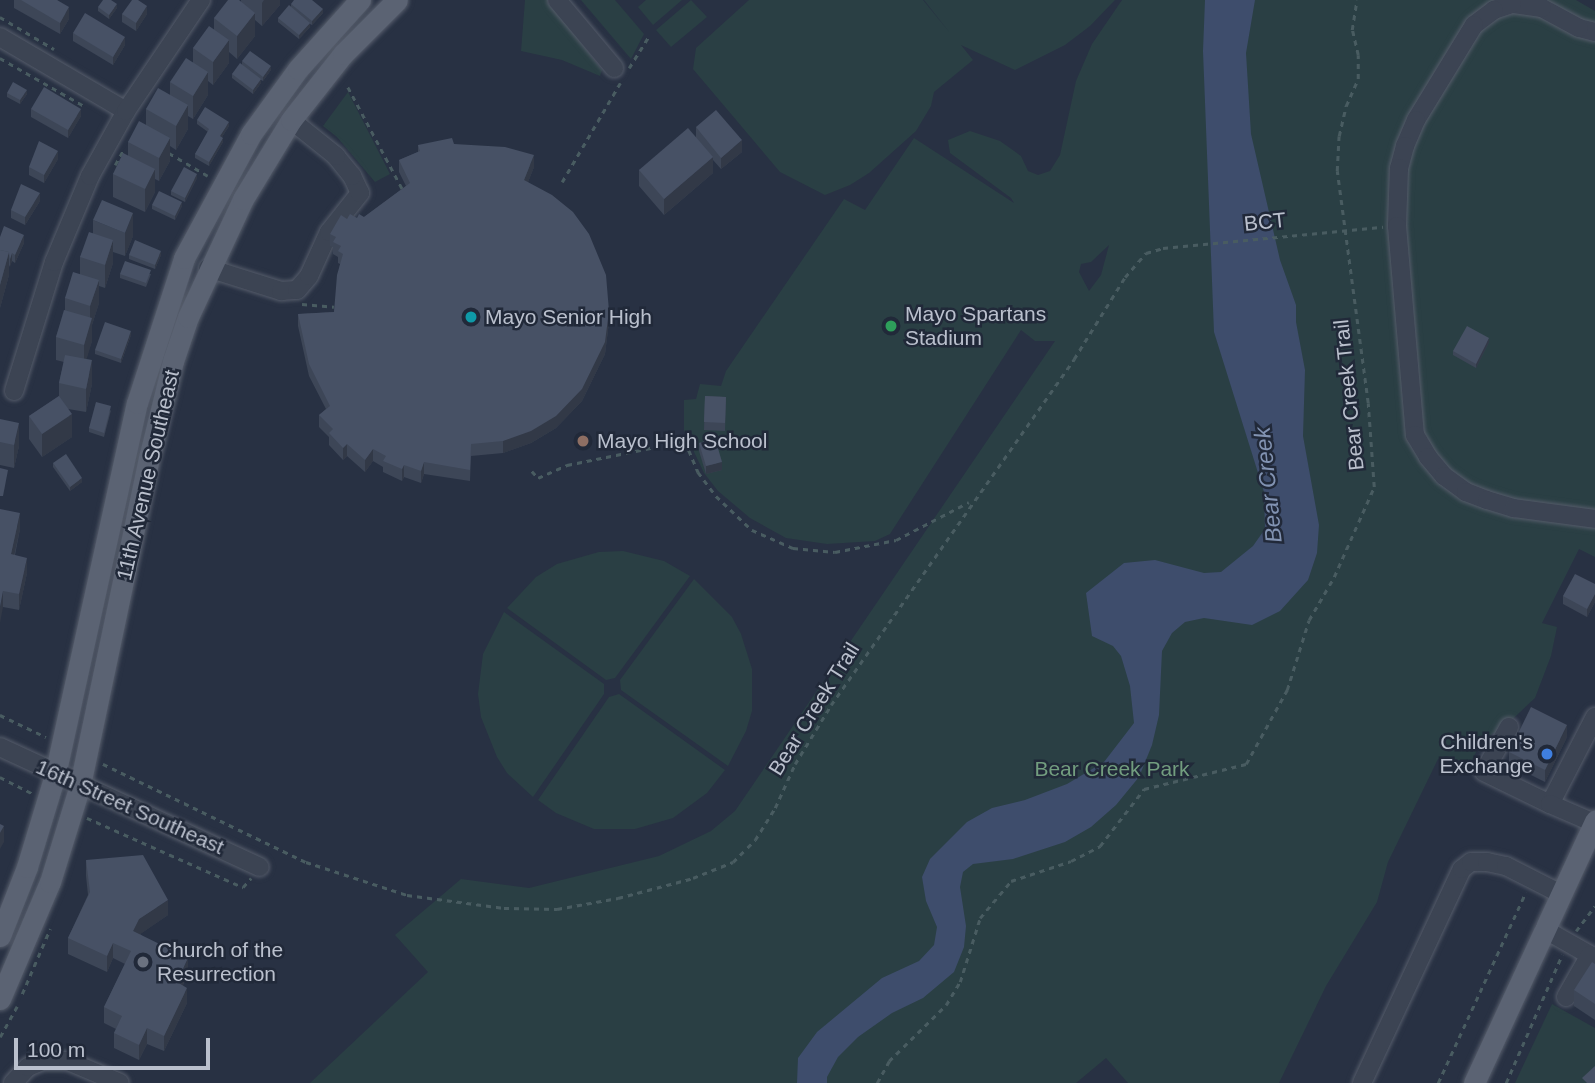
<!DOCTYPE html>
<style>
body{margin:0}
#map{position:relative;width:1595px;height:1083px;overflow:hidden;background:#283143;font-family:Arial,sans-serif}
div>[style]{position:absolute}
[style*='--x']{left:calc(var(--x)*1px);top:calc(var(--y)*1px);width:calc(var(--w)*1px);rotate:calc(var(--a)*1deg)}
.green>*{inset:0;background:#2a3f44}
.water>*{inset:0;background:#3e4d6c}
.path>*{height:2.5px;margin-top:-1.25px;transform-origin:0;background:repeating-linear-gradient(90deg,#495c61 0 5px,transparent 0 10px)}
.roads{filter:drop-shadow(0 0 2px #555c6a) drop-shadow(0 0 2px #555c6a)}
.minor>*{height:18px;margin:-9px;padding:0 9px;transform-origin:9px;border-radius:9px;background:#3c4453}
.major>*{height:21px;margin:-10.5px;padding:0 10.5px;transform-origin:10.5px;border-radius:10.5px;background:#5b6373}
.wall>*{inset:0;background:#3d4657}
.shaded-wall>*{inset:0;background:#323947}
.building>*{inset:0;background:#475165}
.dots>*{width:19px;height:19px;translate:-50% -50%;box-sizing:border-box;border:4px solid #212939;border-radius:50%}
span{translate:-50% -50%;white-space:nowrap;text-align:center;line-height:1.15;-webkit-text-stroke:5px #212939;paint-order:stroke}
.street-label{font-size:21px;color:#bac0cd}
.poi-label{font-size:21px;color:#bac0cd}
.left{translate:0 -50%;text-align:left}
.right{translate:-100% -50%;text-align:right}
.park-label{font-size:21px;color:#729d7f}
.water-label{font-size:23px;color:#8293b2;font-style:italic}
.scale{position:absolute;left:14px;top:1038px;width:196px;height:32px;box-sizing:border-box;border:4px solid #bac0cd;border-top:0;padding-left:9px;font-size:21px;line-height:24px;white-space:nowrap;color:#bac0cd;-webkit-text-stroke:5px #212939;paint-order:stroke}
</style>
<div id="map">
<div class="green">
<i style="clip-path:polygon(525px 0,548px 0,602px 70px,600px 76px,562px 60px,521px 51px)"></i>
<i style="clip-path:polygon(581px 0,615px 0,644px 34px,631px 59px)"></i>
<i style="clip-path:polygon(646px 0,682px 0,653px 25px,638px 7px)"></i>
<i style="clip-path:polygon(691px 0,707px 17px,671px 47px,656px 30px)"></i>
<i style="clip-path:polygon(749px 0,923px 0,950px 33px,924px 0,1115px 0,1090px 26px,1065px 45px,1015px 70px,961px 45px,973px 60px,934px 92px,931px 106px,916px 131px,869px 173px,850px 185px,825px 195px,780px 172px,693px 69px,696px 48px)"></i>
<i style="clip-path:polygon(evenodd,1122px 0,1576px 0,1595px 11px,1595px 557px,1579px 549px,1542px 623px,1557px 627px,1551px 656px,1535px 698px,1502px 729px,1483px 739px,1470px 764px,1446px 756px,1438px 759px,1388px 862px,1377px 902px,1326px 986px,1279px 1083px,1128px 1083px,1106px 1058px,1076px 1083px,310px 1083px,428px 972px,395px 935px,461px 879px,529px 888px,659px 856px,711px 831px,735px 811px,1055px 341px,1035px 341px,1021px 330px,890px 534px,875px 541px,827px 544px,786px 538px,750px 518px,718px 491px,704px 473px,694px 452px,691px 430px,684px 432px,684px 400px,696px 399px,700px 384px,721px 386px,726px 371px,844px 199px,865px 210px,914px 138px,1014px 203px,1011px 198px,950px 153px,948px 140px,970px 131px,1000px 141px,1021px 156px,1028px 171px,1038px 175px,1050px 171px,1060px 155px,1076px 81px,1092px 44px,1122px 0,1109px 245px,1101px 275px,1089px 291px,1079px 272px,1081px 264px,1091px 262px,1109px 245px)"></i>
<i style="clip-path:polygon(348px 92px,390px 174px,375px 182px,337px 137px,323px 126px)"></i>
<i style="clip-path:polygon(623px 551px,664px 561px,690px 576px,615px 678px,606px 680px,507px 608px,536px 577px,557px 564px,599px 552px)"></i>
<i style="clip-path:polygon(694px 579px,732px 617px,741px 634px,752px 669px,752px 711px,746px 731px,728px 766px,621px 690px,620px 680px)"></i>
<i style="clip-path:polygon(504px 612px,604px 684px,604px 694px,533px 797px,507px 773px,497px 757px,481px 717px,478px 694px,483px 654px)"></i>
<i style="clip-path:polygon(619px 694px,725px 770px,707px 793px,673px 818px,635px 829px,594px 829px,556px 813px,538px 800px,609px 697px)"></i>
<i style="clip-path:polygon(1552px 1004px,1595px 1028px,1595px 1083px,1515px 1083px)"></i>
</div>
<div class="water">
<i style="clip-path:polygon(1205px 0,1255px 0,1246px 53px,1251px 134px,1280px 260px,1296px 305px,1296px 322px,1305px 370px,1303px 436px,1319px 525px,1317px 553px,1308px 580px,1280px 611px,1252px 625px,1204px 618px,1185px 622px,1172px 633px,1162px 651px,1159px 715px,1152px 745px,1139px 777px,1116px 805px,1091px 827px,1065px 842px,1013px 859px,973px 864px,963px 872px,960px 887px,966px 926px,964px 947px,954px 972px,923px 998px,892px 1013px,858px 1037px,838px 1057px,827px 1077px,827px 1083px,797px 1083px,798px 1058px,817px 1032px,882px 978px,919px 961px,934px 945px,937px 927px,926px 901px,922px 877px,930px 859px,967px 822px,992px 808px,1025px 800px,1067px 784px,1104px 762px,1134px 723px,1130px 686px,1121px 656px,1113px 646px,1092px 636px,1086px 593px,1124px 563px,1155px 560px,1204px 573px,1221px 572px,1253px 546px,1265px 529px,1264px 492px,1214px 332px,1203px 51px)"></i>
</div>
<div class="path">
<i style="--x:0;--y:17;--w:63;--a:30.7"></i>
<i style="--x:0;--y:58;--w:99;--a:29.7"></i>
<i style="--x:629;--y:68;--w:36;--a:-58"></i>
<i style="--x:348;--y:87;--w:119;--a:61.9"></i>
<i style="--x:169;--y:153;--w:45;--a:30.5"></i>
<i style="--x:115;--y:165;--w:18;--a:-61"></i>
<i style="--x:562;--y:182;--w:115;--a:-59.6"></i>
<i style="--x:302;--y:304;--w:32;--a:5"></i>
<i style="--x:532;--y:471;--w:9;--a:49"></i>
<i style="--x:538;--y:478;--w:32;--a:-24"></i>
<i style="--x:567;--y:465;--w:120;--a:-11.5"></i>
<i style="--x:685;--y:441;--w:34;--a:67"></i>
<i style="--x:698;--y:472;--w:30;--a:53"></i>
<i style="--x:716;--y:496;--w:50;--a:43.4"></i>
<i style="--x:752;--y:530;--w:45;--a:23.7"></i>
<i style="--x:793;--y:548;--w:42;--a:5.4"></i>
<i style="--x:835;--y:552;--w:62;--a:-11.1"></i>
<i style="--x:896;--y:540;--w:82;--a:-27.5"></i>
<i style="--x:0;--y:715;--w:51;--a:25.6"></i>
<i style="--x:103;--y:764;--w:225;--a:25.8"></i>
<i style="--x:306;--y:862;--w:106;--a:18.1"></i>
<i style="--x:407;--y:895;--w:98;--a:7.6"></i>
<i style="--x:504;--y:908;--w:53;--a:1.1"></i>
<i style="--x:557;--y:909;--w:62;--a:-10.2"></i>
<i style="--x:618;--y:898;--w:78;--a:-14.9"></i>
<i style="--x:693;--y:878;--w:43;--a:-21.8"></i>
<i style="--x:733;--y:862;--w:31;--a:-45"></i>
<i style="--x:755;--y:840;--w:38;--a:-58"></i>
<i style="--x:775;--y:808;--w:48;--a:-65.6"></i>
<i style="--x:795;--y:764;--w:69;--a:-58.6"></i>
<i style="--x:831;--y:705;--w:423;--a:-54.9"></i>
<i style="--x:1074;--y:359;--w:97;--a:-58.1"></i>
<i style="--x:1125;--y:277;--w:32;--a:-49"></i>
<i style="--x:1146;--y:253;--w:18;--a:-16"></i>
<i style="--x:1163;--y:248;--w:221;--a:-5.5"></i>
<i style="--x:0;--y:777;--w:37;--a:27"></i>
<i style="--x:87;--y:818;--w:171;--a:23.9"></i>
<i style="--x:243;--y:887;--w:12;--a:-48"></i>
<i style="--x:1576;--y:931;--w:31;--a:-53"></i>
<i style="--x:22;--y:994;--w:71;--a:-66.7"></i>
<i style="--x:0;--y:1037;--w:35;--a:-61"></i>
<i style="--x:877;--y:1083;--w:25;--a:-61"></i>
<i style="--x:889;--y:1061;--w:80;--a:-44.5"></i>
<i style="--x:946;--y:1005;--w:27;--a:-59"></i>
<i style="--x:960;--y:982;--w:67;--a:-72.6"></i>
<i style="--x:980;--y:918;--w:48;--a:-50"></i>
<i style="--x:1011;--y:881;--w:63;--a:-18.4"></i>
<i style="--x:1071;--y:861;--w:33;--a:-27"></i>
<i style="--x:1100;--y:846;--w:72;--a:-52.3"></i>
<i style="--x:1144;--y:789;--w:105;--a:-13.8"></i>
<i style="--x:1246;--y:764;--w:85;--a:-61"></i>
<i style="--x:1287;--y:690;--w:73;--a:-72.6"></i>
<i style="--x:1309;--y:620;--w:50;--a:-59.8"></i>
<i style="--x:1334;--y:577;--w:98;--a:-66"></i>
<i style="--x:1374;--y:487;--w:84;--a:-94.1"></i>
<i style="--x:1368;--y:403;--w:234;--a:-97.6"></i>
<i style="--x:1337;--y:171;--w:35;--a:-87"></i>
<i style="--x:1339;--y:136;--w:31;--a:-77"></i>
<i style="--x:1346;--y:106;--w:30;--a:-66"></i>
<i style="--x:1358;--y:79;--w:24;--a:-90"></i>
<i style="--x:1358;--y:55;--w:26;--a:-103"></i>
<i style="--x:1352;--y:30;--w:30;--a:-81"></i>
<i style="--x:1438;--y:1083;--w:210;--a:-65.3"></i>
<i style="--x:1506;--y:1083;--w:140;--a:-66.4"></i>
</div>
<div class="roads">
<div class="minor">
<i style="--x:557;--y:0;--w:89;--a:50"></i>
<i style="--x:1595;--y:32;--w:16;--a:-166"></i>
<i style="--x:1579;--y:28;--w:42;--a:-151.6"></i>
<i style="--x:1542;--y:8;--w:30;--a:-172"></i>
<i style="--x:1512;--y:4;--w:19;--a:162"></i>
<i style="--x:1494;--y:10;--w:25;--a:143"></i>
<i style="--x:1474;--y:25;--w:111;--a:121.4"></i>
<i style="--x:1416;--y:120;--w:28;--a:113"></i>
<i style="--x:1405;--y:146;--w:23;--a:105"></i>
<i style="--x:1399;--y:168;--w:58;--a:92"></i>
<i style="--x:1397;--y:226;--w:210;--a:85.1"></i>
<i style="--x:1415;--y:435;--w:26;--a:59"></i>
<i style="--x:1428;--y:457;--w:25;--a:50"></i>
<i style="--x:1444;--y:476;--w:27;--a:36"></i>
<i style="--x:1466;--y:492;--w:22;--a:21"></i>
<i style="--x:1487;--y:500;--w:28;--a:17"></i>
<i style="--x:1514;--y:508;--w:82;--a:7.7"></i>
<i style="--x:0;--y:37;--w:146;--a:30.4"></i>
<i style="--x:208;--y:268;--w:77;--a:17.5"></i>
<i style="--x:281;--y:291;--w:16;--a:-4"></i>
<i style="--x:297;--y:290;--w:18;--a:-49"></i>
<i style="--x:309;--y:276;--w:48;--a:-65.6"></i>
<i style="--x:329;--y:232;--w:50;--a:-51.5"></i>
<i style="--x:360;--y:193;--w:19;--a:-115"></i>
<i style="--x:352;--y:176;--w:26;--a:-129"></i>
<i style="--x:336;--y:156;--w:58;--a:-141.3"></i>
<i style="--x:14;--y:391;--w:135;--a:-72.8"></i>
<i style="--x:54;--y:262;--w:93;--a:-67.3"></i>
<i style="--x:90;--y:176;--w:74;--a:-61"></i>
<i style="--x:126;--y:111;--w:134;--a:-56"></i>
<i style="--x:1509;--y:727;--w:51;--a:119.1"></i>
<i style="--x:1484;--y:772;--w:73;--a:25.9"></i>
<i style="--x:1550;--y:804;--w:98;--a:-62.7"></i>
<i style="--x:0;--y:747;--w:286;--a:24.8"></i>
<i style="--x:1550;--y:804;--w:48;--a:23.4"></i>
<i style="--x:1544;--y:929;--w:59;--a:29.6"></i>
<i style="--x:1566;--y:997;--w:48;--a:-60.3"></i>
<i style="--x:13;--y:1083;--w:22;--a:-47"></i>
<i style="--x:28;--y:1067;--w:15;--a:-23"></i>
<i style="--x:42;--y:1061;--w:26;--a:0"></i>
<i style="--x:68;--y:1061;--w:56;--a:22.9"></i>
<i style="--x:1362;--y:1083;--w:236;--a:-65"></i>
<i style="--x:1462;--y:869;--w:11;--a:-38"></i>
<i style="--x:1471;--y:862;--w:16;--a:0"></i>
<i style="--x:1487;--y:862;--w:19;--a:12"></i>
<i style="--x:1506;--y:866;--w:59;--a:27"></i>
</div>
<div class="major">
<i style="--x:0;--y:936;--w:74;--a:-68.6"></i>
<i style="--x:27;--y:867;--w:96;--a:-73.1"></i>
<i style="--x:55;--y:775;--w:381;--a:-77.6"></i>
<i style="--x:137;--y:403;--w:152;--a:-72"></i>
<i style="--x:184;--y:258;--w:141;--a:-61.6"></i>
<i style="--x:251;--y:134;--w:80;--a:-54.1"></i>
<i style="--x:298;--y:69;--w:93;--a:-48.1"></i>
<i style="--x:0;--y:999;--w:127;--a:-66.9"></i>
<i style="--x:50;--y:882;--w:102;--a:-72.8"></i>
<i style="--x:80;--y:785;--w:338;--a:-78.1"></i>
<i style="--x:150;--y:454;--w:96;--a:-76.1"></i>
<i style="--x:173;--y:361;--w:46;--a:-71.2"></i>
<i style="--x:188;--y:317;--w:130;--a:-65"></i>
<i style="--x:243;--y:199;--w:92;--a:-58.7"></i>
<i style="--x:291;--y:120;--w:84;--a:-51.8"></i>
<i style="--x:343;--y:54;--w:76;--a:-45"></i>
<i style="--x:1474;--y:1083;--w:289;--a:-65.2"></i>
</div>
</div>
<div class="wall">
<i style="clip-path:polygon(14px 0,57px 0,69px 19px,60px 34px,14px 8px)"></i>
<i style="clip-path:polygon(241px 0,280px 0,280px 5px,262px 26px,255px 20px,255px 36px,237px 59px,229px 52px,229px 63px,213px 85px,208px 81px,208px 95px,193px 119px,188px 116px,188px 129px,176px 150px,170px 146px,170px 161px,159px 181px,155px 179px,155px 192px,145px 212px,113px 197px,113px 174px,128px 156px,128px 142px,146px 125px,146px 109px,170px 95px,170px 82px,193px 63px,193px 48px,214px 30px,214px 18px,241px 2px)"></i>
<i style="clip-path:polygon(291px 4px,323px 13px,312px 25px,310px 24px,310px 27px,299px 39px,278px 22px,278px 18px,291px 7px)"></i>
<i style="clip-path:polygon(98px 7px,117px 8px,109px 19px,98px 11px)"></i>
<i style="clip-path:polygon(122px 14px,147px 14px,136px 31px,122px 22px)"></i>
<i style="clip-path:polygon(73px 33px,125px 45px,113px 65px,73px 41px)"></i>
<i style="clip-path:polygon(242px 61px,271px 70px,263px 81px,261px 80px,261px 83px,253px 94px,232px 78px,232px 74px,242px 65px)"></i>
<i style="clip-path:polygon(7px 93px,27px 94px,20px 104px,7px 97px)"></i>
<i style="clip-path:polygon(31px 109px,81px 116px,68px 138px,31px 117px)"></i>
<i style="clip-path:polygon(197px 120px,229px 126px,222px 137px,223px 142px,209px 166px,195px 158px,195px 154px,208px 132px,197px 124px)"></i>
<i style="clip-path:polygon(696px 127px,742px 152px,721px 169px,713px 160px,713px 173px,664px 215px,639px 186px,639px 170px,696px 137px)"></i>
<i style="clip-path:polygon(454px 144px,534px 167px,528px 182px,609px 322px,605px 354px,582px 401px,556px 428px,531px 443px,503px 453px,471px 456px,470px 481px,424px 474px,421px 483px,404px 477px,402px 481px,383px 472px,383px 467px,373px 461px,365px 472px,347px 456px,343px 460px,329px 445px,329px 437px,319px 427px,319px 415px,326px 409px,309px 376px,298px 326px,298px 314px,334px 312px,340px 264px,338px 263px,338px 257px,333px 254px,333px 247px,330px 246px,330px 234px,347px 219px,364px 217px,406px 186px,399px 172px,399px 160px,418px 152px,418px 145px)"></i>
<i style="clip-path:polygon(58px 159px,44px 183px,29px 175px,29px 167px)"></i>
<i style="clip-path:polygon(197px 178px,185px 202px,171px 195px,171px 191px)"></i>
<i style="clip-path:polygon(40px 201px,25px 225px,11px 218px,11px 210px)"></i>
<i style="clip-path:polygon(152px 205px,182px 206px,175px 220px,152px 209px)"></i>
<i style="clip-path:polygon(93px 220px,133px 236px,125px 256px,113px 252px,113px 263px,105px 288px,99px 286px,99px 303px,92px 325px,92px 341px,86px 359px,92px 384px,86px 412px,68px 409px,72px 437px,42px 457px,29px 439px,29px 416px,59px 396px,59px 383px,64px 362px,56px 360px,56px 337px,65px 310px,65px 298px,80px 274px,80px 257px,93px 233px)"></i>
<i style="clip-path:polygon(0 237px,24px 243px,15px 263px,12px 261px,9px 267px,9px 275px,0 308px)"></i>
<i style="clip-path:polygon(129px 255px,161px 255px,155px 269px,129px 259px)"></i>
<i style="clip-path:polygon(120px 274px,151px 274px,146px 287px,120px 278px)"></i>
<i style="clip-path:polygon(131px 335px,121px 363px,95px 354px,95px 350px)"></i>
<i style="clip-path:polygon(1489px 342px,1476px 368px,1453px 355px,1453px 351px)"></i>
<i style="clip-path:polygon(705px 396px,726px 397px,725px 431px,704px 430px)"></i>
<i style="clip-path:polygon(111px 410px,104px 437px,89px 432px,89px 428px)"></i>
<i style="clip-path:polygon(0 419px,19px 446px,14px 468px,0 465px)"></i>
<i style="clip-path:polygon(699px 443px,722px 470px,706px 474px,699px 451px)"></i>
<i style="clip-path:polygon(53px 463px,82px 482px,70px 491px,53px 467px)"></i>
<i style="clip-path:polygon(0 509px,20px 529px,15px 555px,27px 573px,19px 610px,3px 607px)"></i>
<i style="clip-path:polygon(1595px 584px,1595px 602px,1587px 617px,1563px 604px,1563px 596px)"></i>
<i style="clip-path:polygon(1567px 737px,1545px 782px,1509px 764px,1509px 752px)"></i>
<i style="clip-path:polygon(86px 860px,168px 915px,140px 934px,188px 974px,183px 985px,187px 1003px,164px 1051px,147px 1044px,139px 1060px,114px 1048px,114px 1033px,116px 1029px,104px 1023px,104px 1007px,125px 964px,113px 958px,107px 972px,68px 954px,68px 938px,88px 895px,86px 876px)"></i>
<i style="clip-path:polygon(1595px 964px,1595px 1020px,1574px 1006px,1574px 990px)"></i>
</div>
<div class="shaded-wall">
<i style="clip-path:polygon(264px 0,280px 0,280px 5px,262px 26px,262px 3px)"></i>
<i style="clip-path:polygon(117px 4px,117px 8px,109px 19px,109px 15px)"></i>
<i style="clip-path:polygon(147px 6px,147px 14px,136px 31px,136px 23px)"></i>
<i style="clip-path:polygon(69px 7px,69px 19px,60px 34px,60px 23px)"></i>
<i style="clip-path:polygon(323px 9px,323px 13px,312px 25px,312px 21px)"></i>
<i style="clip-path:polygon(255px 13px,255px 36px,237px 59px,237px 36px)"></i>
<i style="clip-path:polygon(310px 23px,310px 27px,299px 39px,299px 35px)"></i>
<i style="clip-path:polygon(125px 37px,125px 45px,113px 65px,113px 57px)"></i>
<i style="clip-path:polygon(229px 40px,229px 63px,213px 85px,213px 62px)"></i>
<i style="clip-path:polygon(271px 66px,271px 70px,263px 81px,263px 77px)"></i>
<i style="clip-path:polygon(208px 72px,208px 95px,193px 119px,193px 96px)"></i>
<i style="clip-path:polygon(261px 79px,261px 83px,253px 94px,253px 90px)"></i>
<i style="clip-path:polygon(27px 90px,27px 94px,20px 104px,20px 100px)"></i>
<i style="clip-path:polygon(188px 105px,188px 129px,176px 150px,176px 126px)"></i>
<i style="clip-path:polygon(81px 109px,81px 116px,68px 138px,68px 130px)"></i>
<i style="clip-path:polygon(229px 122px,229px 126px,220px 140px,220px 136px)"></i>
<i style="clip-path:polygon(170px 138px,170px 161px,159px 181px,159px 158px)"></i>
<i style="clip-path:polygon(223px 138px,223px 142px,209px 166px,209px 162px)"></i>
<i style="clip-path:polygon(742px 140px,742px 152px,721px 169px,721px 158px)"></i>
<i style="clip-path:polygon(58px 151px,58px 159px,44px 183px,44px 175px)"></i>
<i style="clip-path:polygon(534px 155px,534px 167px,524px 192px,524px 180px)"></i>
<i style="clip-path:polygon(713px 157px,713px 173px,664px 215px,664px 199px)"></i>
<i style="clip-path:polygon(155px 169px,155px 192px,145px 212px,145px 189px)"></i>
<i style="clip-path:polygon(197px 174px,197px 178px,185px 202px,185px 198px)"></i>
<i style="clip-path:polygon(40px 193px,40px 201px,25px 225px,25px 217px)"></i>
<i style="clip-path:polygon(182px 202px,182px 206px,175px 220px,175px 216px)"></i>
<i style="clip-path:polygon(133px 213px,133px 236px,125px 256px,125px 233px)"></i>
<i style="clip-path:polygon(24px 235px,24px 243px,15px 263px,15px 255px)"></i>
<i style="clip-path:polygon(113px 240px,113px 263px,105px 288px,105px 265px)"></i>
<i style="clip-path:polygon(161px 251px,161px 255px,155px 269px,155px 265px)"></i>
<i style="clip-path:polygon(9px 252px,9px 275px,0 308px,0 285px)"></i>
<i style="clip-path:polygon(12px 253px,12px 261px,10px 267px,10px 259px)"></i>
<i style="clip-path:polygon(99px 280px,99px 303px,92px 325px,92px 341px,84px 368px,84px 345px,90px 321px,90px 306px)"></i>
<i style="clip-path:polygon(609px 311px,609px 322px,605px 354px,582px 401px,556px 428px,531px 443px,503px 453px,503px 441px)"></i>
<i style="clip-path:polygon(131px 331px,131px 335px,121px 363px,121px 359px)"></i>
<i style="clip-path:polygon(1489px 338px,1489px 342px,1476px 368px,1476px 364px)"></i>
<i style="clip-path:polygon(92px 360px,92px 384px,86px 412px,86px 389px)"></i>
<i style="clip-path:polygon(72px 414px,72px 437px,42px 457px,42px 434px)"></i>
<i style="clip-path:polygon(19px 423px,19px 446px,14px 468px,14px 445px)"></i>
<i style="clip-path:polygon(347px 444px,347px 456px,343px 460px,343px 448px)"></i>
<i style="clip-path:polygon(373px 449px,373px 461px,365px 472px,365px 460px)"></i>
<i style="clip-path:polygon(424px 462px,424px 474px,421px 483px,421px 471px)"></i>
<i style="clip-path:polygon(722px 462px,722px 470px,706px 474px,706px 466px)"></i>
<i style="clip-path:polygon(404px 465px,404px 477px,402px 481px,402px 469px)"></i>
<i style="clip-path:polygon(82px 478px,82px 482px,70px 491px,70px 487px)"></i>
<i style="clip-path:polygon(20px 513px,20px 529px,11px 570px,11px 554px)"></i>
<i style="clip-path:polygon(27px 558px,27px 573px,19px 610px,19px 594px)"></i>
<i style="clip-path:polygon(3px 591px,3px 607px,0 623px,0 607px)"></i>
<i style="clip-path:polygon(1595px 594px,1595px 602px,1587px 617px,1587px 609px)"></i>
<i style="clip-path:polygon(1567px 725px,1567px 737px,1545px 782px,1545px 770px)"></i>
<i style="clip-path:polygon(4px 826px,4px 842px,0 849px,0 833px)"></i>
<i style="clip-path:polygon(168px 900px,168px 915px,139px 935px,133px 931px,139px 919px)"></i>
<i style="clip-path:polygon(113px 943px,113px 958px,107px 972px,107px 956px)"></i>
<i style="clip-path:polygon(188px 958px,188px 974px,177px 998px,177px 982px)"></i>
<i style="clip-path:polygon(187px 988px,187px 1003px,164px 1051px,164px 1036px)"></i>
<i style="clip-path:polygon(147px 1028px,147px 1044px,139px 1060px,139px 1045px)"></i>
</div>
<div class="building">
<i style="clip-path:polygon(21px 0,57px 0,69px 7px,60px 23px)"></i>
<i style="clip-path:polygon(103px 0,111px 0,117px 4px,109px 15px,98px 7px)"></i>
<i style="clip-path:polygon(132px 0,138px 0,147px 6px,136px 23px,122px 14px)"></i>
<i style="clip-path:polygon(228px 0,239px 0,255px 13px,237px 36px,214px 18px)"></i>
<i style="clip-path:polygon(294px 0,312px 0,323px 9px,312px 21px,291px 4px)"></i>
<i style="clip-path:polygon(289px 5px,310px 23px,299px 35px,278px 18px)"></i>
<i style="clip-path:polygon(85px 13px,125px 37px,113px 57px,73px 33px)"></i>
<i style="clip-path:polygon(209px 26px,229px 40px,213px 62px,193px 48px)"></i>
<i style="clip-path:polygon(250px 51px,271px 66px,263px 77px,242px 61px)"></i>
<i style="clip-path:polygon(186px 58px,208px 72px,193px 96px,170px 82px)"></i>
<i style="clip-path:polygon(240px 63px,261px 79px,253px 90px,232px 74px)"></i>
<i style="clip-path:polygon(13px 82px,27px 90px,20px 100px,7px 93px)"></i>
<i style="clip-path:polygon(44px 87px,81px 109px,68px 130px,31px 109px)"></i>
<i style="clip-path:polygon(158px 88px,188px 105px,176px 126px,146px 109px)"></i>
<i style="clip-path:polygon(205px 107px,229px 122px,220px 136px,223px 138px,209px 162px,195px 154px,209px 129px,197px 120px)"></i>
<i style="clip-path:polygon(716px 110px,742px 140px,721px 158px,696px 127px)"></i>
<i style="clip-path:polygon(139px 121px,170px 138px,159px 158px,128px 142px)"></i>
<i style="clip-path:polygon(688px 128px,713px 157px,664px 199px,639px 170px)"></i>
<i style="clip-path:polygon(452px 138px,454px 144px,505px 147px,534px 155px,524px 180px,552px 195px,573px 212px,589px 234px,606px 275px,609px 311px,605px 342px,582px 389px,556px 416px,531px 431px,503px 441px,471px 444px,470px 470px,424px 462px,421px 471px,404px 465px,402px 469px,383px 461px,386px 456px,373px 449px,365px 460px,347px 444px,343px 448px,329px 433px,333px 429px,319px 415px,330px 406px,309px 364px,298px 314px,334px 312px,337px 275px,343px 254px,338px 251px,341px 246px,333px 242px,336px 237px,330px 234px,341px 215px,347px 219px,350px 214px,357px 218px,359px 214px,364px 217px,410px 183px,399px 160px,420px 151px,418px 145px)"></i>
<i style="clip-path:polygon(39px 141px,58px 151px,44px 175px,29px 167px)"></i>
<i style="clip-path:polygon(123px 153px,155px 169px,145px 189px,113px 174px)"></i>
<i style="clip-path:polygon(184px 167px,197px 174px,185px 198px,171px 191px)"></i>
<i style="clip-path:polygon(21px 184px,40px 193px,25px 217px,11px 210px)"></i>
<i style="clip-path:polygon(159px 191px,182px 202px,175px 216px,152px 205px)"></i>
<i style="clip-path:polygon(102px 200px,133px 213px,125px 233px,93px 220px)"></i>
<i style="clip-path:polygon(4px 226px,24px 235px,15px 255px,12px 253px,10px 259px,9px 252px,0 250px,0 237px)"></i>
<i style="clip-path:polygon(89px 232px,113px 240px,105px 265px,80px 257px)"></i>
<i style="clip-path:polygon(135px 240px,161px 251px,155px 265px,129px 255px)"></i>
<i style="clip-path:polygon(0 250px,9px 252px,0 285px)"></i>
<i style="clip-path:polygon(125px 261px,151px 270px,146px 283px,120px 274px)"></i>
<i style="clip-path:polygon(73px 272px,99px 280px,90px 306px,65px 298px)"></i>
<i style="clip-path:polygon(64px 310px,92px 318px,84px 345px,56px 337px)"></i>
<i style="clip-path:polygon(105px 322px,131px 331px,121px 359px,95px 350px)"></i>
<i style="clip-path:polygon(1467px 326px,1489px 338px,1476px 364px,1453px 351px)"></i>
<i style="clip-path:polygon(65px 355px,92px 360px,86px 389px,59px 383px)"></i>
<i style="clip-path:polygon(59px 396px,72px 414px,42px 434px,29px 416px)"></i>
<i style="clip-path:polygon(705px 396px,726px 397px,725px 423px,704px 422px)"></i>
<i style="clip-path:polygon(96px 402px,111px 406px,104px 433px,89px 428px)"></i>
<i style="clip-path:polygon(0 419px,19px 423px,14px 445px,0 442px)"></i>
<i style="clip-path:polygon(715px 438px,722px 462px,706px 466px,699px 443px)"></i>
<i style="clip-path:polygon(66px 454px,82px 478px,70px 487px,53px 463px)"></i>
<i style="clip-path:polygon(0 468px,8px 470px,3px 496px,0 496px)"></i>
<i style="clip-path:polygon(0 509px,20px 513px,11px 554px,27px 558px,19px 594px,3px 591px,0 607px)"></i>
<i style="clip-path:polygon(1575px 574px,1595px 584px,1595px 594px,1587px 609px,1563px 596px)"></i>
<i style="clip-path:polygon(1531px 707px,1567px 725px,1545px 770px,1509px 752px)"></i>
<i style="clip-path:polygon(0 824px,4px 826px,0 833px)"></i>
<i style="clip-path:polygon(143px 855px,168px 900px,139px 919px,133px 931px,188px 958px,177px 982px,187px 988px,164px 1036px,147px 1028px,139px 1045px,114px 1033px,122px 1016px,104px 1007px,131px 951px,113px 943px,107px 956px,68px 938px,90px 892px,86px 860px)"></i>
<i style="clip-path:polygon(1592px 962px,1595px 964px,1595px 1004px,1574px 990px)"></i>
<i style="clip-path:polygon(1595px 1066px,1595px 1083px,1587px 1083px,1582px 1078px)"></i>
</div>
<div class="dots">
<i style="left:471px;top:317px;background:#0f9aa8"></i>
<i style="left:891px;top:326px;background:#2e9e5b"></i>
<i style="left:583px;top:441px;background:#8d6e63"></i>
<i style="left:1547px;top:754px;background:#3f7fe0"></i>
<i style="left:143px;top:962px;background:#6b7280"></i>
</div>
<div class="street-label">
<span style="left:1265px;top:222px;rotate:-6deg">BCT</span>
<span style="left:1349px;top:395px;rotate:-96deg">Bear Creek Trail</span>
<span style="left:148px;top:475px;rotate:-77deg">11th Avenue Southeast</span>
<span style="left:814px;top:709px;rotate:-58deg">Bear Creek Trail</span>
<span style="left:130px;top:807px;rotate:24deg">16th Street Southeast</span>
</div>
<div class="poi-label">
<span class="left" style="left:905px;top:326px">Mayo Spartans<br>Stadium</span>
<span class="left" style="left:485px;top:317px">Mayo Senior High</span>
<span class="left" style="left:597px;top:441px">Mayo High School</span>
<span class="right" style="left:1533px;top:754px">Children's<br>Exchange</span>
<span class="left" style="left:157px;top:962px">Church of the<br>Resurrection</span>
</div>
<div class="park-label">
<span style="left:1112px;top:769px">Bear Creek Park</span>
</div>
<div class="water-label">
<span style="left:1268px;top:485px;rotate:-96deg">Bear Creek</span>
</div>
<div class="scale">100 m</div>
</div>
